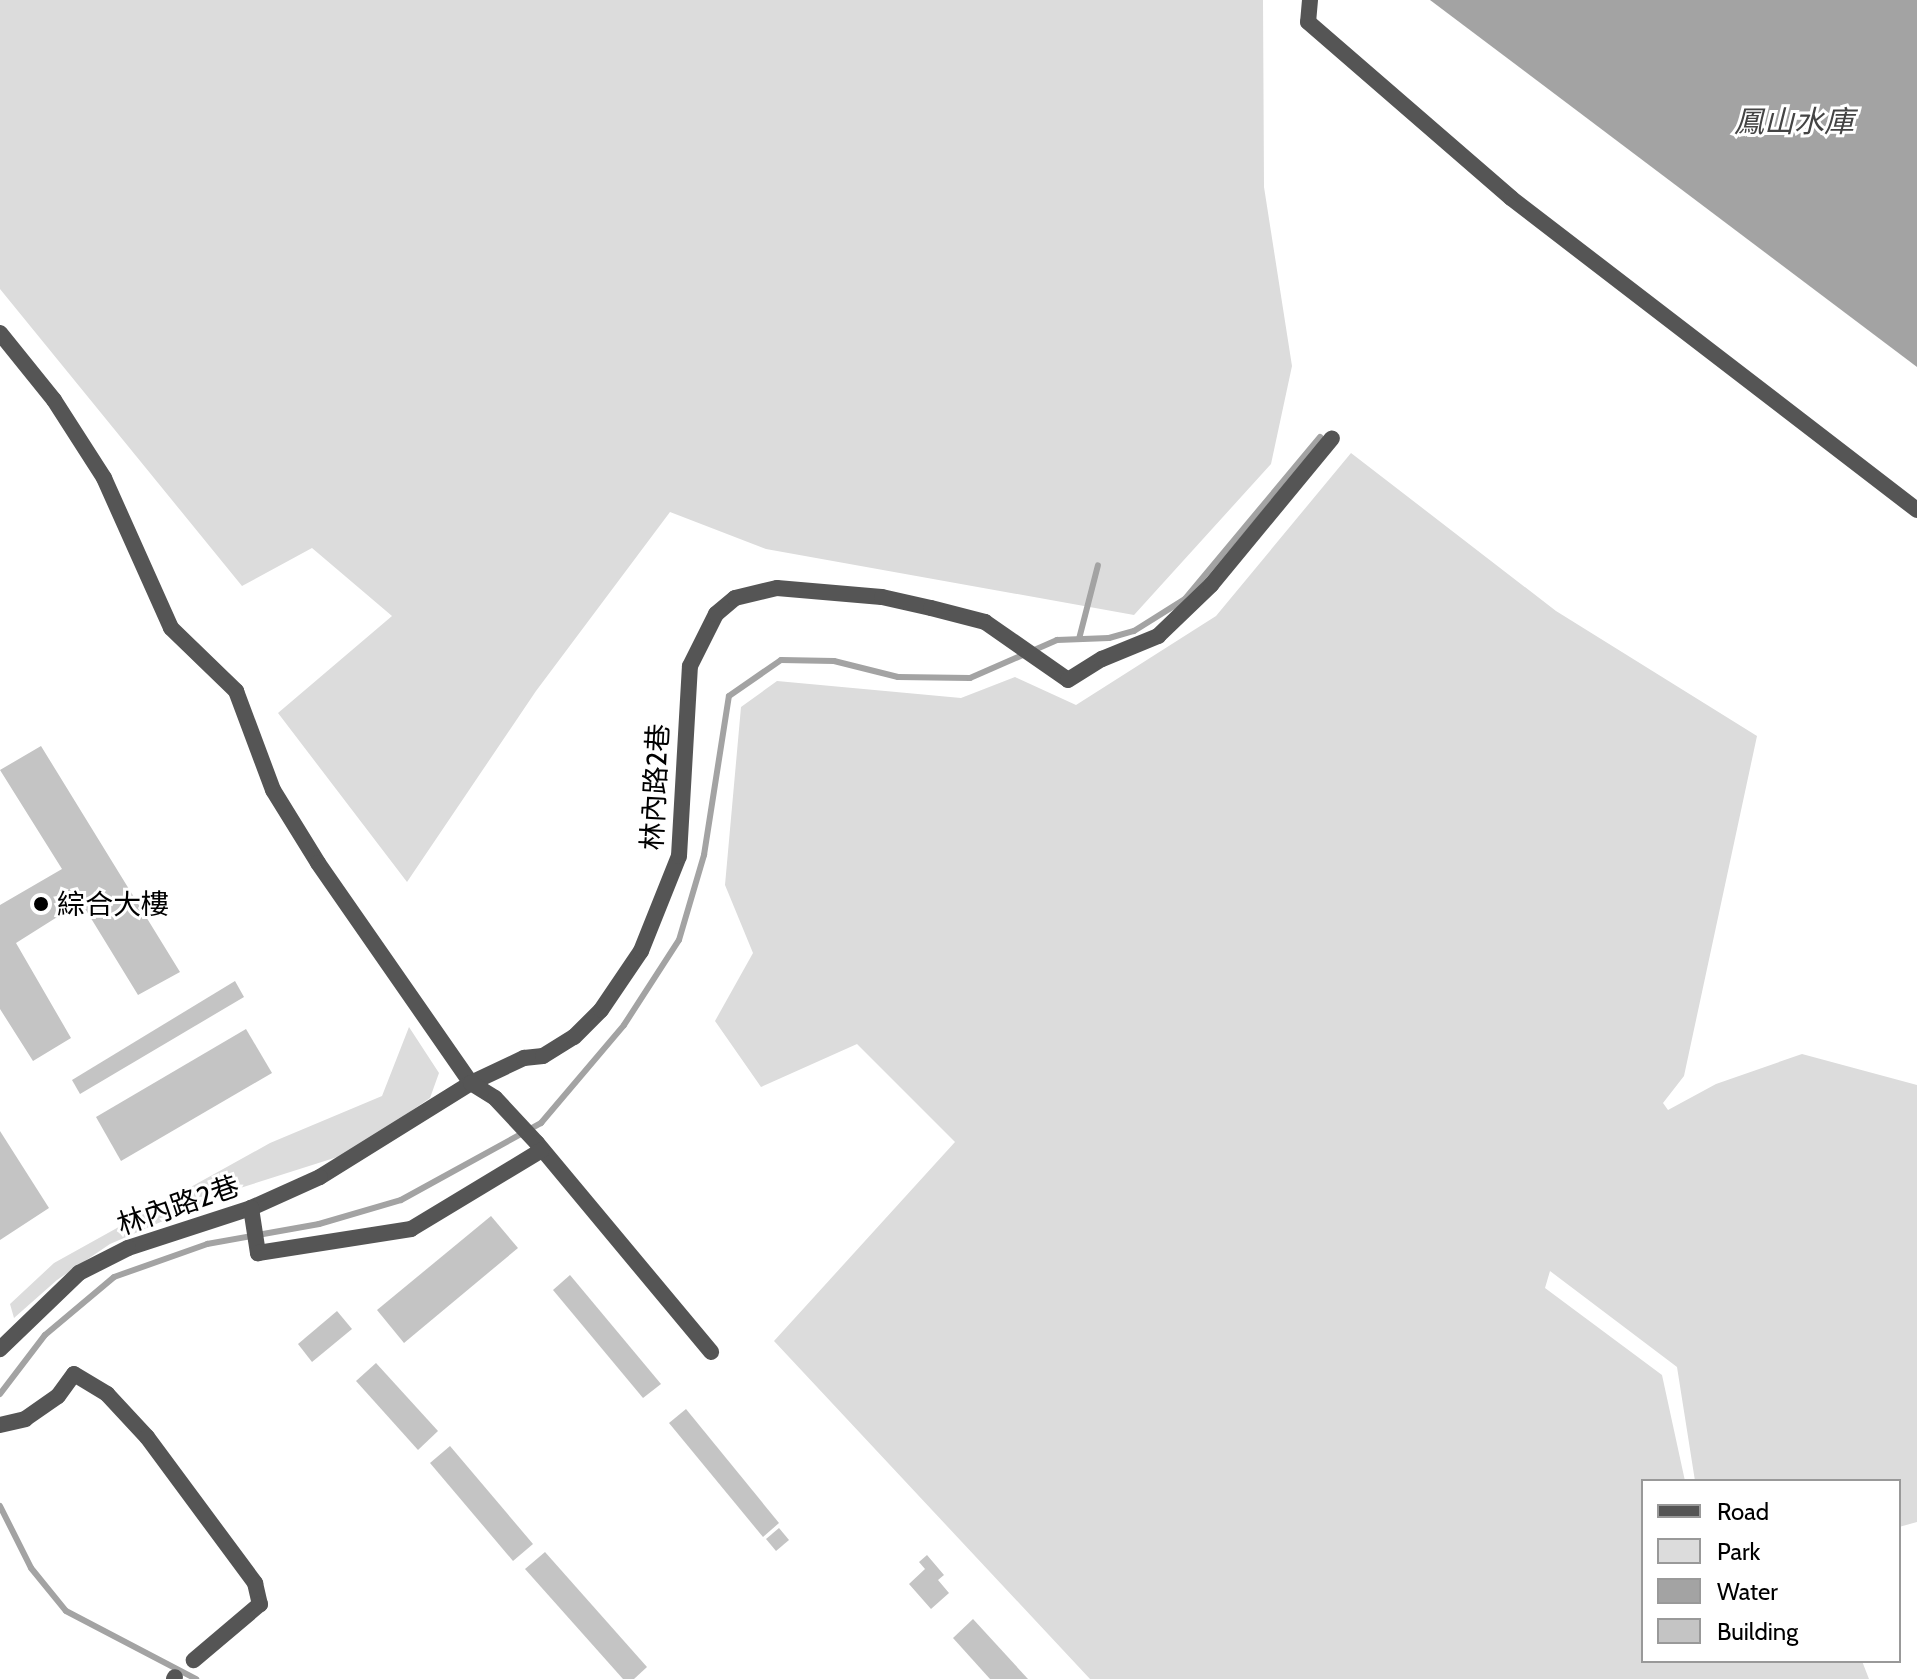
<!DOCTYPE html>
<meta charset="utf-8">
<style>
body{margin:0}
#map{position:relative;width:1917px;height:1679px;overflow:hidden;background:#fff;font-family:Cabin,"Noto Sans TC",sans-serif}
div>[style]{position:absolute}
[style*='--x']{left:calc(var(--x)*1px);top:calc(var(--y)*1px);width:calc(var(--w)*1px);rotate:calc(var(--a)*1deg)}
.green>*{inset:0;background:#dcdcdc}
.water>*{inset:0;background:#a3a3a3}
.stream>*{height:6px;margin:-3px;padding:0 3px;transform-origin:3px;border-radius:3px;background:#a3a3a3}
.building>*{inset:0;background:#c4c4c4}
.street>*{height:16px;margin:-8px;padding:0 8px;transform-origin:8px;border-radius:8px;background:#555}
.dots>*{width:22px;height:22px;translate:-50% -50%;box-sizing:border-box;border:4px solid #fff;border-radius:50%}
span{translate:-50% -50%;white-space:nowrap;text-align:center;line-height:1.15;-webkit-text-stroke:6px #fff;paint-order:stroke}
.street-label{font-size:28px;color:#000}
.poi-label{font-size:28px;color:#000}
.left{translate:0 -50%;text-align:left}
.water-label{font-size:30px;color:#444;font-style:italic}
.legend{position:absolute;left:1641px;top:1479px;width:260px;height:184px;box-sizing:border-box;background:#fff;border:2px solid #999;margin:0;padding:10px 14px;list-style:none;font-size:24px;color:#000}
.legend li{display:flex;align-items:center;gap:16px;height:40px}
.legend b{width:40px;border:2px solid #999}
</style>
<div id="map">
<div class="green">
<i style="clip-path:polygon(0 0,1263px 0,1264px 187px,1292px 366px,1271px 464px,1134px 615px,766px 549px,670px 512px,536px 691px,407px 882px,278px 713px,392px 616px,312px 548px,242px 586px,0 289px)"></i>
<i style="clip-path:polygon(1351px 453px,1556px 611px,1757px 736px,1684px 1076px,1663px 1103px,1668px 1110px,1716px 1084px,1802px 1054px,1917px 1085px,1917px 1522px,1899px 1527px,1899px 1481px,1695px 1481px,1677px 1367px,1550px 1271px,1545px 1288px,1662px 1375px,1685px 1481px,1643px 1481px,1643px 1661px,1862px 1661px,1869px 1679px,1090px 1679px,774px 1341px,955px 1142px,857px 1044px,761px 1087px,715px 1021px,753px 953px,725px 885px,741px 707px,777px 681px,961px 698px,1015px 677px,1076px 705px,1216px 616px)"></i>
<i style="clip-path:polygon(409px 1027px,439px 1073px,430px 1098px,350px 1153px,237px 1189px,110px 1244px,57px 1280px,14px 1318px,10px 1304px,54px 1263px,270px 1143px,382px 1096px)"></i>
</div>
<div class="water">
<i style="clip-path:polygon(1430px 0,1917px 0,1917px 367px)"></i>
</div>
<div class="stream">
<i style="--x:1079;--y:639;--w:76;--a:-75.6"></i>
<i style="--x:0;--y:1394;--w:74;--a:-52.7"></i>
<i style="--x:45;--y:1335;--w:90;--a:-40"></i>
<i style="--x:114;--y:1277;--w:99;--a:-19.5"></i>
<i style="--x:207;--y:1244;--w:114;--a:-10.1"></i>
<i style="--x:319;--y:1224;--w:85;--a:-16.3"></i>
<i style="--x:401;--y:1200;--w:160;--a:-28.8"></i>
<i style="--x:541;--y:1123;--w:128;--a:-49.7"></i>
<i style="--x:624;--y:1025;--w:101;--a:-57.1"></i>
<i style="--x:679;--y:940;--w:89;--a:-73.6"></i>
<i style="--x:704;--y:855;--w:161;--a:-81.1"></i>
<i style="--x:729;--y:696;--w:63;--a:-34.7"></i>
<i style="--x:781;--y:660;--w:53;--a:1.1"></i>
<i style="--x:834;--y:661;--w:66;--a:14"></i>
<i style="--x:898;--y:677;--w:72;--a:0.8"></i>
<i style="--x:970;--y:678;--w:95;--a:-23.6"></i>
<i style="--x:1057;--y:640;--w:52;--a:-2.2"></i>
<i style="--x:1109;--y:638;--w:26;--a:-16"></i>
<i style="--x:1134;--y:631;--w:60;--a:-32.1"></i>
<i style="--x:1185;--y:599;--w:211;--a:-50.2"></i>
<i style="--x:0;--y:1506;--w:69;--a:63.4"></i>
<i style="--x:31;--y:1568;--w:55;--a:50.9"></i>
<i style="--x:66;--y:1611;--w:147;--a:27.6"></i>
</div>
<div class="building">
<i style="clip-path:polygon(41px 746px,180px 972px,138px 995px,81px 902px,16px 943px,71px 1038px,33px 1061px,0 1009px,0 905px,62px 869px,0 770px)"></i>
<i style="clip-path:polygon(235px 981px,244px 997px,80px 1094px,72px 1080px)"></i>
<i style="clip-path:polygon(246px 1029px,272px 1073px,121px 1161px,96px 1117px)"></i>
<i style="clip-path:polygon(0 1131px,49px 1208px,0 1240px)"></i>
<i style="clip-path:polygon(491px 1216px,518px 1248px,404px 1343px,377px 1310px)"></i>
<i style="clip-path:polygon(570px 1275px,661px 1384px,643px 1398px,553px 1290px)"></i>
<i style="clip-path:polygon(337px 1311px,352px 1329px,312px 1362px,298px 1344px)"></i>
<i style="clip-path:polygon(376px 1363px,438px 1431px,418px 1450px,356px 1381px)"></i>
<i style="clip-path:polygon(686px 1409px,779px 1523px,763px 1537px,669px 1423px)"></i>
<i style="clip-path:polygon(450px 1446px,533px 1544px,513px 1561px,430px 1463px)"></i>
<i style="clip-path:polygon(779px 1528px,789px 1540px,776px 1551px,766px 1539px)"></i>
<i style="clip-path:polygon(545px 1552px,647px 1667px,634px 1679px,623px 1679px,525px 1569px)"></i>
<i style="clip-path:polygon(927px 1555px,944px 1575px,938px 1580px,949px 1593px,931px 1609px,909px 1584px,925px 1569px,919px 1562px)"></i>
<i style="clip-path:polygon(973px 1619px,1028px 1679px,990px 1679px,953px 1638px)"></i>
</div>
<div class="street">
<i style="--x:1310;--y:0;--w:22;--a:95"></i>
<i style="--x:1308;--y:22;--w:269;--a:40.9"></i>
<i style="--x:1511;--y:198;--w:512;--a:37.54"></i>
<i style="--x:0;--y:333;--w:86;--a:51.1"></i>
<i style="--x:54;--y:400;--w:93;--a:57.3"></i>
<i style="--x:104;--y:478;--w:164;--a:65.9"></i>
<i style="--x:171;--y:628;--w:91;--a:44.1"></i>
<i style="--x:236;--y:691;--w:106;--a:69.5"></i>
<i style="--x:273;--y:790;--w:86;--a:58.3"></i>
<i style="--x:318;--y:863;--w:268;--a:55.2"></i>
<i style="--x:471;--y:1083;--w:178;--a:148.1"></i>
<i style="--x:320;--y:1177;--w:76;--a:155.8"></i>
<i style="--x:251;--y:1208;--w:129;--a:162"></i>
<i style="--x:128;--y:1248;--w:55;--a:153"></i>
<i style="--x:79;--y:1273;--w:110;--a:136.1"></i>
<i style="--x:471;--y:1083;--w:59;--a:-25.3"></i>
<i style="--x:524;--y:1058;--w:19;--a:-6"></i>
<i style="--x:543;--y:1056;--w:36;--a:-32"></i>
<i style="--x:574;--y:1037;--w:38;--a:-45"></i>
<i style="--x:601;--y:1010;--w:71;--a:-55.9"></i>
<i style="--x:641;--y:951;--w:102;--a:-68.2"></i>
<i style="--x:679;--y:856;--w:190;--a:-86.7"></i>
<i style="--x:690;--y:666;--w:58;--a:-63.4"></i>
<i style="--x:716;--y:614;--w:25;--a:-40"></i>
<i style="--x:735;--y:598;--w:43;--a:-13.4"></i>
<i style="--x:777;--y:588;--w:105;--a:4.9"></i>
<i style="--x:882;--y:597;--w:50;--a:12.7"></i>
<i style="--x:931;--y:608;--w:56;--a:14.5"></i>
<i style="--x:985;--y:622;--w:101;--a:34.9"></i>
<i style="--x:1068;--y:680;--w:40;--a:-32"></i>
<i style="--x:1102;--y:659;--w:61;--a:-22.3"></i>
<i style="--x:1158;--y:636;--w:74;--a:-43.9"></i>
<i style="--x:1211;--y:585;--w:190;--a:-50.5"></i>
<i style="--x:471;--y:1083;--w:28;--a:32"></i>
<i style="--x:495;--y:1098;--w:62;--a:47"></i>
<i style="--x:537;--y:1143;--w:272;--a:50.2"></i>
<i style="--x:251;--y:1208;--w:46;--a:81.2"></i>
<i style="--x:258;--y:1253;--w:155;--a:-8.9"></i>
<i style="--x:411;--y:1229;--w:153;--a:-31.1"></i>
<i style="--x:0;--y:1425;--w:26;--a:-13"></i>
<i style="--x:25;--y:1419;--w:40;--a:-34.9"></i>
<i style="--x:58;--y:1396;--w:27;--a:-54"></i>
<i style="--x:74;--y:1374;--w:39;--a:31"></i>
<i style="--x:107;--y:1394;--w:59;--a:47.1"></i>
<i style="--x:147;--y:1437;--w:182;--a:53.5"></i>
<i style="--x:255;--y:1583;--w:22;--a:77"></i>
<i style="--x:260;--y:1604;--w:87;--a:139.7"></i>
<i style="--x:174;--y:1679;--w:2;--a:-63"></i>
</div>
<div class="dots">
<i style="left:41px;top:904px;background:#000"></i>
</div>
<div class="street-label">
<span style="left:655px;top:787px;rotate:-87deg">林內路2巷</span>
<span style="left:178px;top:1205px;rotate:-19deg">林內路2巷</span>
</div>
<div class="poi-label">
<span class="left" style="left:57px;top:904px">綜合大樓</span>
</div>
<div class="water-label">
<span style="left:1794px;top:122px">鳳山水庫</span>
</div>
<ul class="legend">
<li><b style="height:10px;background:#555"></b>Road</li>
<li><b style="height:22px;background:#dcdcdc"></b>Park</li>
<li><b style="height:22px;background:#a3a3a3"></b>Water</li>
<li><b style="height:22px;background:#c4c4c4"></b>Building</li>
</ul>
</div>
